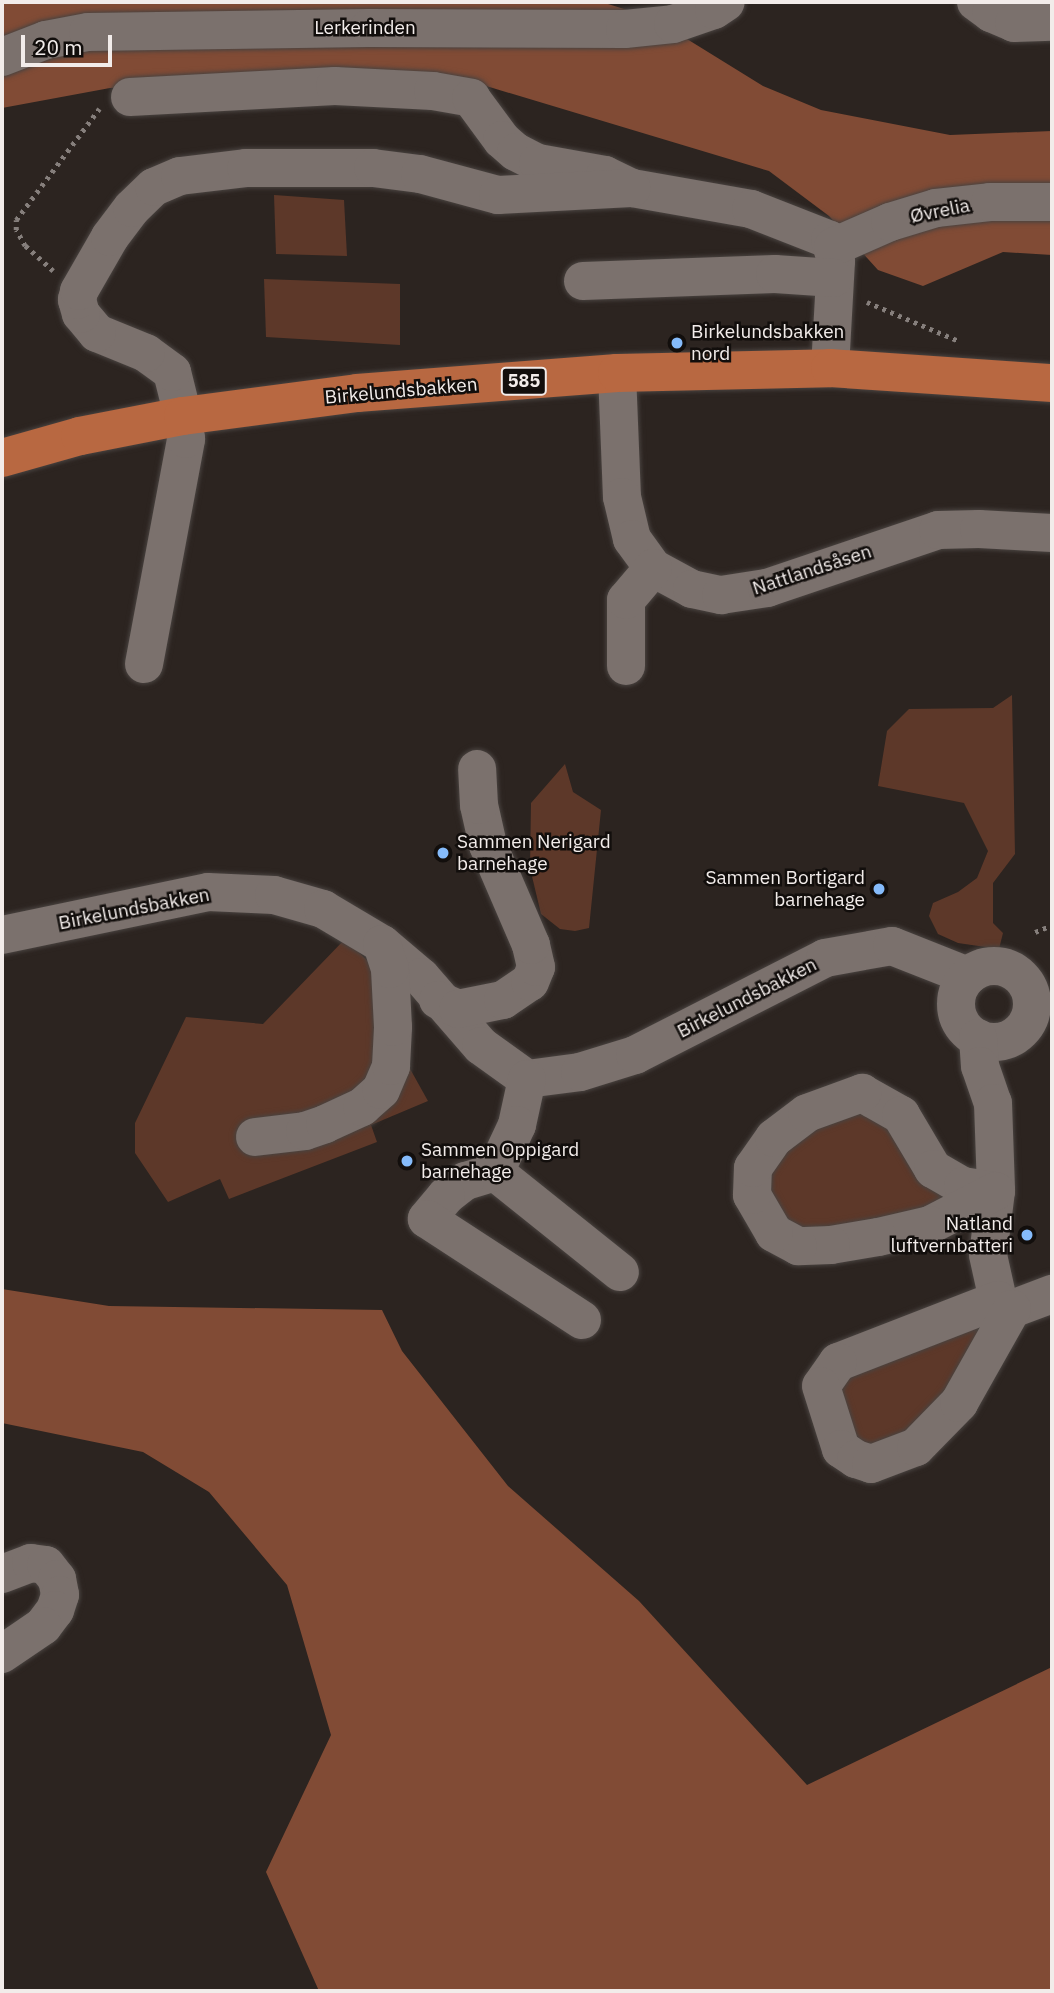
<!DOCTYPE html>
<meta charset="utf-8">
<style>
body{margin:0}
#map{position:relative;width:1054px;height:1993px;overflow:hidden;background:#2c2420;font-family:"IBM Plex Sans",sans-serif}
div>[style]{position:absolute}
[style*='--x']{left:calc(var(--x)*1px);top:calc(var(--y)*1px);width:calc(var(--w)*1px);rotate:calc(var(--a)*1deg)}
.green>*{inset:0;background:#5d3829}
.forest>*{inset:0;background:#814b35}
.path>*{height:4.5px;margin-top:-2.25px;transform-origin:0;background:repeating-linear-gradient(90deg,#867f7c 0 3.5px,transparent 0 8.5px)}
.roads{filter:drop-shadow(0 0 2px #494340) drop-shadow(0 0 2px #494340)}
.minor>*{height:38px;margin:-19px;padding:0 19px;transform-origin:19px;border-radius:19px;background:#7b716d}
.minor>.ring{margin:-19px;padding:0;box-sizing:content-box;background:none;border:38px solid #7b716d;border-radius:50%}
.major>*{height:38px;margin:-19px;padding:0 19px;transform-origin:19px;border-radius:19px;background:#b86841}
.dots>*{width:19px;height:19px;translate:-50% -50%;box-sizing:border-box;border:4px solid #120e0c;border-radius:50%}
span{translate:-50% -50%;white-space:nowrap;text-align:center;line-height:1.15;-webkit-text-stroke:5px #120e0c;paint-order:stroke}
.shield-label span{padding:2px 5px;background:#120e0c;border:2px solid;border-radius:5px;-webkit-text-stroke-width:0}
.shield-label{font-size:18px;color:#f2ecea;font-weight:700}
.street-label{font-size:19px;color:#f2ecea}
.poi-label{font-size:19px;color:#f2ecea}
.left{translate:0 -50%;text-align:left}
.right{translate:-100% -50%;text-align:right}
.frame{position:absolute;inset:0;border:4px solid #f2ecea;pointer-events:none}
.scale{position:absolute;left:21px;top:35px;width:91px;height:32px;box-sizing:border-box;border:4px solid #f2ecea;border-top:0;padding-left:9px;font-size:21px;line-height:24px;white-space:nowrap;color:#f2ecea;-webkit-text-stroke:5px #120e0c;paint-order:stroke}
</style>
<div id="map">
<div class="green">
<i style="clip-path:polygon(274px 195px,344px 200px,347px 256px,276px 254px)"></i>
<i style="clip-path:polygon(264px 279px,400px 284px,400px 345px,266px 337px)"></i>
<i style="clip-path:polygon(1012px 695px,1015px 854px,993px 883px,993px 923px,1003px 933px,999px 949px,958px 943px,938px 934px,929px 916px,933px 903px,958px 892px,977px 878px,988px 851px,964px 803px,878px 786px,887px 731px,909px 709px,993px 708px)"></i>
<i style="clip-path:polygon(565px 764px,573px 792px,601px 810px,589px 928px,575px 931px,560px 929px,541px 914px,530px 868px,531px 803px)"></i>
<i style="clip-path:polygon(345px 939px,375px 968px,404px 1058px,428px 1101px,371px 1125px,377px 1142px,229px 1199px,220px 1179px,168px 1202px,135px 1153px,135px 1123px,186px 1017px,263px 1024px)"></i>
<i style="clip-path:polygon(858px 1103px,969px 1198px,864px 1232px,778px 1226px,767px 1170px,789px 1139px)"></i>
<i style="clip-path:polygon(995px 1323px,941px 1408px,866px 1456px,832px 1390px,850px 1369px,943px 1332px)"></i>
</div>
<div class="forest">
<i style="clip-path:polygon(2px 2px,608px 4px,653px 18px,763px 86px,821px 110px,950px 135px,1052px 131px,1052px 255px,1003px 252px,923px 286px,878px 270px,829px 216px,769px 171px,473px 82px,215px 83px,110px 88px,2px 108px)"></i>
<i style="clip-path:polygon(2px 1289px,109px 1306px,382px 1310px,402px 1351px,508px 1486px,639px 1601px,807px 1785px,1052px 1667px,1052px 1991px,319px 1991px,266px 1872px,331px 1735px,287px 1585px,209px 1492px,143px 1452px,2px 1423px)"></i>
</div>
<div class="path">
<i style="--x:53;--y:271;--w:38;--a:-138"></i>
<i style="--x:25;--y:246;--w:18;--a:-119"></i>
<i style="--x:16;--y:230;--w:10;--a:-90"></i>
<i style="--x:16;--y:220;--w:139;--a:-53.2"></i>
<i style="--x:867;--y:302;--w:100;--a:23"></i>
<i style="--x:1035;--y:932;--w:18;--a:-22"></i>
<i style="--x:1051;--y:1245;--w:1;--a:0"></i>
</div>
<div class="roads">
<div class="minor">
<i style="--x:976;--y:2;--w:19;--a:36"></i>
<i style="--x:991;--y:13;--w:25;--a:23"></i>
<i style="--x:1014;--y:23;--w:38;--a:-2"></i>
<i style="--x:2;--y:57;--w:47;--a:-21.1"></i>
<i style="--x:46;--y:40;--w:43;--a:-10.8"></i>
<i style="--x:88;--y:32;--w:281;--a:-0.8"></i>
<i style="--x:369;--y:28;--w:256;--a:0.2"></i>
<i style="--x:625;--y:29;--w:48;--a:-5.9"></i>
<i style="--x:673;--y:24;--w:43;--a:-18.9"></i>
<i style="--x:714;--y:10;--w:14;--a:-34"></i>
<i style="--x:130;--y:97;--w:205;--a:-3.1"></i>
<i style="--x:335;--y:86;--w:98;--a:2.9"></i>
<i style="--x:433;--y:91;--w:39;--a:10"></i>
<i style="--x:471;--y:98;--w:52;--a:53.6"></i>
<i style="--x:502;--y:140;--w:18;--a:41"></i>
<i style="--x:516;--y:152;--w:25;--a:27"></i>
<i style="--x:538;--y:163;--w:68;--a:10.2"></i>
<i style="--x:605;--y:175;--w:30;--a:26"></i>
<i style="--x:632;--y:188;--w:121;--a:10"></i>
<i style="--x:751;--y:209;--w:85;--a:21.4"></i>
<i style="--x:830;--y:240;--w:22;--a:74"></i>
<i style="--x:836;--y:261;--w:107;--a:93.2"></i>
<i style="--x:833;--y:247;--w:62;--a:-23.7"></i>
<i style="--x:890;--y:222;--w:48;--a:-16.9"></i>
<i style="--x:936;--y:208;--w:54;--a:-6.3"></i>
<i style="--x:990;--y:202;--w:62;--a:0"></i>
<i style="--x:583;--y:281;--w:192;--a:-2.1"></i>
<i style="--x:775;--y:274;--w:59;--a:3.9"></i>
<i style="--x:617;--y:373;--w:124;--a:87.7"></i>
<i style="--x:622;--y:497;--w:43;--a:76.6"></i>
<i style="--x:632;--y:539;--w:36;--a:54"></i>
<i style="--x:653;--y:568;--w:44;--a:28.3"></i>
<i style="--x:692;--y:589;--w:30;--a:12"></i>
<i style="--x:721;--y:595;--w:47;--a:-8.7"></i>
<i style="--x:767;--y:588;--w:181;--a:-18.7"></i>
<i style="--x:938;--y:530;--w:41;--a:-1.4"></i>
<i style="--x:979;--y:529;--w:73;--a:3.1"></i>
<i style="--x:144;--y:664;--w:229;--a:-79.4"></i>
<i style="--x:186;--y:439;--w:23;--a:-97"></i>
<i style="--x:183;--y:416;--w:45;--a:-104"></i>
<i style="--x:172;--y:372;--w:32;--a:-144"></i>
<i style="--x:146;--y:353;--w:53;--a:-157.8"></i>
<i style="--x:97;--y:333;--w:25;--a:-130"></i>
<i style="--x:81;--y:314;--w:15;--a:-106"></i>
<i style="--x:77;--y:300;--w:9;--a:-77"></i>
<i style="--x:79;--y:291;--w:62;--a:-60.1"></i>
<i style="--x:110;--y:237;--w:36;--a:-53"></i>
<i style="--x:132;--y:208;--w:30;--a:-44"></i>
<i style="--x:154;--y:187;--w:28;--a:-23"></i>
<i style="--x:180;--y:176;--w:66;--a:-6.9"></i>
<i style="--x:246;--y:168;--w:127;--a:0"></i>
<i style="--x:373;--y:168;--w:47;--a:7.3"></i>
<i style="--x:420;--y:174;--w:81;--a:15.1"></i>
<i style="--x:498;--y:195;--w:134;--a:-3"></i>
<i style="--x:626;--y:666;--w:66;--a:-90"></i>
<i style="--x:626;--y:600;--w:42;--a:-49.8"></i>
<i style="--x:2;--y:935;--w:210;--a:-11.8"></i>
<i style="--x:208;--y:892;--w:66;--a:2.6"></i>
<i style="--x:274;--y:895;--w:51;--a:15.9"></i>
<i style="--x:323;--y:909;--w:69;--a:30.7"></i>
<i style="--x:382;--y:944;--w:51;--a:40.2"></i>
<i style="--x:421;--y:977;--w:91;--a:49"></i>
<i style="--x:481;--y:1046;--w:57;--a:35.7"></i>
<i style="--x:527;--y:1079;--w:53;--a:-7.5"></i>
<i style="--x:580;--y:1072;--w:58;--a:-17.2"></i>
<i style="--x:635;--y:1055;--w:213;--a:-27"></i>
<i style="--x:825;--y:958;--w:68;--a:-10.2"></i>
<i style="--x:892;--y:946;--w:82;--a:21.5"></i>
<i class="ring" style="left:956px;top:966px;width:38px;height:38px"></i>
<i style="--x:438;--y:1000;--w:22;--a:24"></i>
<i style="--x:458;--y:1009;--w:46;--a:-11.3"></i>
<i style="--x:503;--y:1000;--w:32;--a:-34"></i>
<i style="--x:530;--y:982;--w:16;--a:-68"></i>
<i style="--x:536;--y:967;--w:23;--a:-103"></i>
<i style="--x:531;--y:945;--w:109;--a:-113.3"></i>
<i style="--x:488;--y:845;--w:41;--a:-102.7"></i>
<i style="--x:479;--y:805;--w:36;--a:-93"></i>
<i style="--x:978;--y:1038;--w:28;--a:86"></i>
<i style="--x:980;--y:1066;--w:39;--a:71"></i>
<i style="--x:993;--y:1103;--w:88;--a:88"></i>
<i style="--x:996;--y:1191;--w:64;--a:97.1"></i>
<i style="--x:988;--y:1255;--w:46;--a:77.5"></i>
<i style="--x:998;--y:1300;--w:17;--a:33"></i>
<i style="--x:1012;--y:1309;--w:43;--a:-20.6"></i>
<i style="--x:527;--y:1079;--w:47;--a:102.3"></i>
<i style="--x:517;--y:1125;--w:52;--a:115.1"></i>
<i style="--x:495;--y:1172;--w:160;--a:38.7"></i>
<i style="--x:862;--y:1093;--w:45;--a:29.4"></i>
<i style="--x:901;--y:1115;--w:63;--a:59.3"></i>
<i style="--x:933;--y:1169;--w:34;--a:30"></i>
<i style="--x:963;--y:1186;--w:33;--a:9"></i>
<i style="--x:996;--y:1191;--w:74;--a:152.7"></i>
<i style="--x:930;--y:1225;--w:53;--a:167"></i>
<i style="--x:878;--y:1237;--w:48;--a:170.3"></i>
<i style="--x:831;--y:1245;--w:33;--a:178"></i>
<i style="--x:798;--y:1246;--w:27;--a:-152"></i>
<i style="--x:774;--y:1233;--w:44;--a:-120.1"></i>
<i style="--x:752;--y:1195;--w:27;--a:-88"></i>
<i style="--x:753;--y:1168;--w:37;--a:-55"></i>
<i style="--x:774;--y:1138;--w:41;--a:-37.1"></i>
<i style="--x:807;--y:1113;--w:59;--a:-20"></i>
<i style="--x:255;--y:1137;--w:50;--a:-6.8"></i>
<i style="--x:305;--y:1131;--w:21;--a:-19"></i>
<i style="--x:325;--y:1124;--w:41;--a:-24.7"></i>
<i style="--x:362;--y:1107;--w:25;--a:-42"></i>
<i style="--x:381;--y:1090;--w:26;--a:-67"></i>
<i style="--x:391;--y:1066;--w:39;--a:-87"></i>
<i style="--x:393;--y:1027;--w:58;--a:-93"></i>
<i style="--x:390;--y:969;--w:26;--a:-108"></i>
<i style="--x:495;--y:1172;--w:31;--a:163"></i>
<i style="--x:465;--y:1181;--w:24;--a:142"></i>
<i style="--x:446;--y:1196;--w:30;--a:130"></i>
<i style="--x:427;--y:1219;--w:185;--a:33.1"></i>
<i style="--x:998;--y:1300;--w:172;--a:158.8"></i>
<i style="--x:838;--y:1362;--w:29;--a:125"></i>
<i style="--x:821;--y:1386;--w:66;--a:72.4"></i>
<i style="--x:841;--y:1449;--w:18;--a:34"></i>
<i style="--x:856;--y:1459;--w:16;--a:18"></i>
<i style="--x:871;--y:1464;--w:48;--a:-20.7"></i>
<i style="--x:916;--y:1447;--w:62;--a:-45.7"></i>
<i style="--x:959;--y:1403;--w:108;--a:-60.6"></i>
<i style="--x:2;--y:1574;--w:31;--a:-21"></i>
<i style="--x:31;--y:1563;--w:15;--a:8"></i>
<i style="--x:46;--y:1565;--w:18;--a:52"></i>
<i style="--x:57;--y:1579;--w:16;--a:79"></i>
<i style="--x:60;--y:1595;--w:16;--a:108"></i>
<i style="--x:55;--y:1610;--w:20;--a:127"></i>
<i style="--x:43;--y:1626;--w:50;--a:145.7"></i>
</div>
<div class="major">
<i style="--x:2;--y:458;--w:81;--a:-15.8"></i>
<i style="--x:80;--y:436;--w:105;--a:-11"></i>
<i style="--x:183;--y:416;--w:176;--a:-7.5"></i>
<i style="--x:357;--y:393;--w:261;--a:-4.4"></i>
<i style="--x:617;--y:373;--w:213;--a:-1.3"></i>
<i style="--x:830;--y:368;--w:223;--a:3.9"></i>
</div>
</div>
<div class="dots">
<i style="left:677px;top:343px;background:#85bbfb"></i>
<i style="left:443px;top:853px;background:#85bbfb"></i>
<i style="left:879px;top:889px;background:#85bbfb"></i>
<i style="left:407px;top:1161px;background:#85bbfb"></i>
<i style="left:1027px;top:1235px;background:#85bbfb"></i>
</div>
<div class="shield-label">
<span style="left:524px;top:381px">585</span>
</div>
<div class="street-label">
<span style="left:365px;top:28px">Lerkerinden</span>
<span style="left:940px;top:211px;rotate:-11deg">Øvrelia</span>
<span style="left:401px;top:391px;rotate:-5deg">Birkelundsbakken</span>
<span style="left:812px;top:570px;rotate:-18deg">Nattlandsåsen</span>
<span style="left:134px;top:909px;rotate:-11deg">Birkelundsbakken</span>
<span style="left:747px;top:998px;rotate:-27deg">Birkelundsbakken</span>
</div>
<div class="poi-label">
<span class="left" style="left:691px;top:343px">Birkelundsbakken<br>nord</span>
<span class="left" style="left:457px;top:853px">Sammen Nerigard<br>barnehage</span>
<span class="right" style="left:865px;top:889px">Sammen Bortigard<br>barnehage</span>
<span class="left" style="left:421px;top:1161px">Sammen Oppigard<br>barnehage</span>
<span class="right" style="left:1013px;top:1235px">Natland<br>luftvernbatteri</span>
</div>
<div class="frame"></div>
<div class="scale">20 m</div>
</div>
